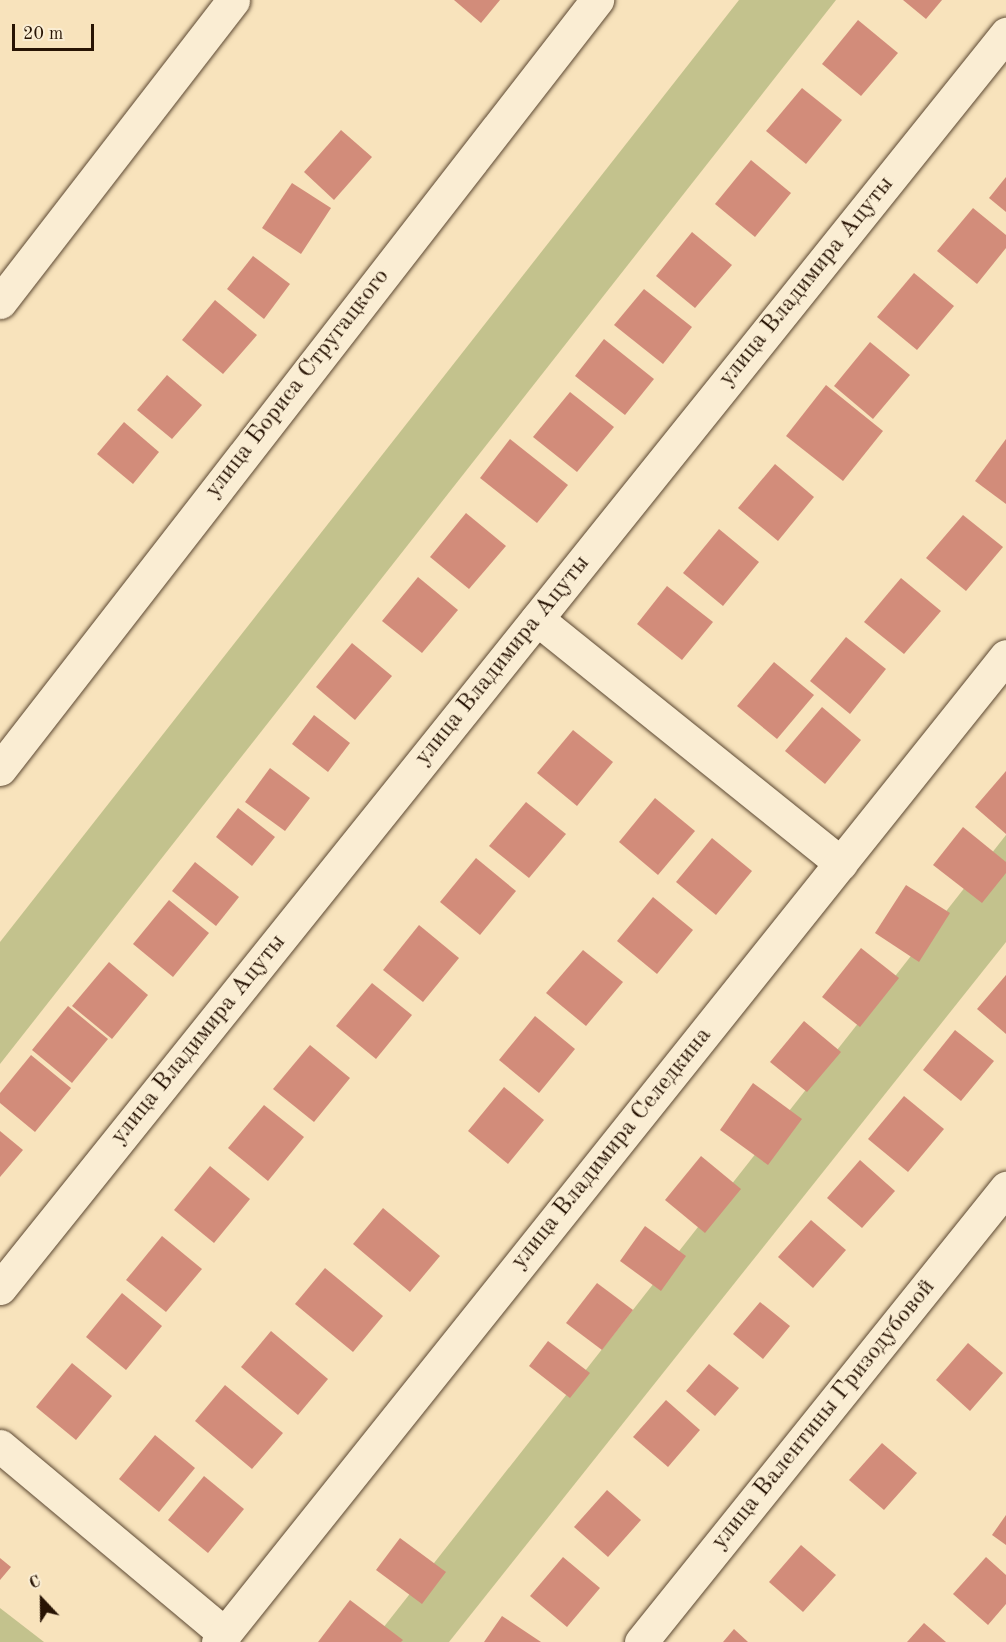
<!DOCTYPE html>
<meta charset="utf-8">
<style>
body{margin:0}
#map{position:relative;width:1006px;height:1642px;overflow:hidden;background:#f8e3bc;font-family:"Old Standard TT",serif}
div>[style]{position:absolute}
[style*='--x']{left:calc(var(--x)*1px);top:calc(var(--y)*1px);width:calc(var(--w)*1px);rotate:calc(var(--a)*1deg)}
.green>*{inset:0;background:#c3c28d}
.building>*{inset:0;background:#d28c7a}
.roads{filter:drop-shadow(0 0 2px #5c4832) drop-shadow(0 0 2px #5c4832)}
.minor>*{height:33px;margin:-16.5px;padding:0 16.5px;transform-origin:16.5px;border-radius:16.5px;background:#faedd3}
span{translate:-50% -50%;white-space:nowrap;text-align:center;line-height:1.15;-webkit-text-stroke:6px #faedd3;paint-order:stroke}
.street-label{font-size:24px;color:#281404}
.north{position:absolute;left:12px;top:1570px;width:60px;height:60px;-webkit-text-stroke:4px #faedd3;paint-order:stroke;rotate:338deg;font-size:16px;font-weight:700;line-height:24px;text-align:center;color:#281404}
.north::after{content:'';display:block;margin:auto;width:21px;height:27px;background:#281404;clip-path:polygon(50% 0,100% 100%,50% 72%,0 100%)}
.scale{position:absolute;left:12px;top:24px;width:82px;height:27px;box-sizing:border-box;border:3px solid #281404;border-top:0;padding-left:8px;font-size:18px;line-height:21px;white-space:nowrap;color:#281404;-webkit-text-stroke:4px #faedd3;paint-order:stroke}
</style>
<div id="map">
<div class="green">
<i style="clip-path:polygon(739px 0,836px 0,0 1064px,0 942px)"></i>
<i style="clip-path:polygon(1006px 835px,1006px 942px,449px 1642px,372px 1642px)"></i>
<i style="clip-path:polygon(0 1608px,44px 1642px,0 1642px)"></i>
</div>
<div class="building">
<i style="clip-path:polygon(454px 0,500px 0,481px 23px)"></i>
<i style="clip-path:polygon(903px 0,942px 0,926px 19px)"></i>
<i style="clip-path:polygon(858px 20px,898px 53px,861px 96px,822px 64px)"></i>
<i style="clip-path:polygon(802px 88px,842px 120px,806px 164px,766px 131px)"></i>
<i style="clip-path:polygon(341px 130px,372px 157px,334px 200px,304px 172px)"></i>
<i style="clip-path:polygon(751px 160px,791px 193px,755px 237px,715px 204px)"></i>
<i style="clip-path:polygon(1006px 177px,1006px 212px,989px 198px)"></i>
<i style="clip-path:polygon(292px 183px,331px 208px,301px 254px,262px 228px)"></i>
<i style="clip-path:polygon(973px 208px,1006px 235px,1006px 248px,977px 284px,937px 251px)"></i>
<i style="clip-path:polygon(692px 232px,732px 265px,695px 308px,656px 276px)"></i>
<i style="clip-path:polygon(253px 256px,290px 284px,264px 319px,227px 289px)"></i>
<i style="clip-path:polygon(914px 273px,954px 306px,917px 350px,877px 317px)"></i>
<i style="clip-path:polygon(644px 289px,692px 327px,663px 364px,614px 325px)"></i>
<i style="clip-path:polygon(215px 300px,257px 335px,223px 374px,182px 340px)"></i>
<i style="clip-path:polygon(604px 339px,654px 379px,625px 415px,575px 376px)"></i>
<i style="clip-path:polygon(870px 342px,910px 375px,873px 419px,834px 386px)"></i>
<i style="clip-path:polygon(167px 375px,202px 405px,172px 439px,137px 410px)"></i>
<i style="clip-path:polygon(826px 385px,883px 431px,843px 481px,786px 436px)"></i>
<i style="clip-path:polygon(570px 392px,614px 427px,577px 472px,533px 437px)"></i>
<i style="clip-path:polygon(124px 422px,159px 452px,133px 484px,97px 454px)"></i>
<i style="clip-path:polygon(510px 439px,568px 485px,537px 523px,480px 478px)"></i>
<i style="clip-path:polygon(1006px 439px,1006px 504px,975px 481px)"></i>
<i style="clip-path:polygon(775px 464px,814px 497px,778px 541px,738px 508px)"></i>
<i style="clip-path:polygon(466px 513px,506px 546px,469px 589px,430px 557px)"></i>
<i style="clip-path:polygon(963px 515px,1003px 547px,966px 591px,926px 558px)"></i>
<i style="clip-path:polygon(719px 529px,759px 562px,723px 606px,683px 573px)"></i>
<i style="clip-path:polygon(418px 577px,458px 610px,422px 653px,382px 621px)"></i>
<i style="clip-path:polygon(901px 578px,941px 611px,904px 654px,864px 622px)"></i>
<i style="clip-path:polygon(667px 586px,713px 622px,682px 660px,637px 624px)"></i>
<i style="clip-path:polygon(846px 637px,886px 669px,850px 714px,810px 681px)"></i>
<i style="clip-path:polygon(352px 643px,392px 676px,355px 720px,316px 687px)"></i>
<i style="clip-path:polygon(774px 662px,814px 695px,777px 739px,737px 706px)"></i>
<i style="clip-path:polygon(822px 707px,861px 740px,825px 784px,785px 751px)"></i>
<i style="clip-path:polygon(314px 715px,350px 743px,328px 772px,292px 744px)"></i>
<i style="clip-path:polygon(573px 730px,613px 762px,577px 806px,537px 773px)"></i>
<i style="clip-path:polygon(270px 768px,310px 798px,285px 831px,245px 802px)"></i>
<i style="clip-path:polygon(1006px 771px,1006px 834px,975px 807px)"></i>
<i style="clip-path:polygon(655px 798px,695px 831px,658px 875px,619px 842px)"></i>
<i style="clip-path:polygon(526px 802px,566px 834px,529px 878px,489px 846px)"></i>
<i style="clip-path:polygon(238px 808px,275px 837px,252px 866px,216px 837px)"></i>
<i style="clip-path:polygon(963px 827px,1006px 862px,1006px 873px,982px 903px,933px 865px)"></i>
<i style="clip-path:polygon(712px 838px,752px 871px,716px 915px,676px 882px)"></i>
<i style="clip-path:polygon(476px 858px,516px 891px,480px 935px,440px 902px)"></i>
<i style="clip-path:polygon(195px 862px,239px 897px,216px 926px,172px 891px)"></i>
<i style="clip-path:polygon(906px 885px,950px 913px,919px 962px,875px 933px)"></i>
<i style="clip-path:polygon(653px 897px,693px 930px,657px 974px,617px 941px)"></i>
<i style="clip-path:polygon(169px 900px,209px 933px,173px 977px,133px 944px)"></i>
<i style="clip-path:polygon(419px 925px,459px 958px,423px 1002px,383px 970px)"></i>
<i style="clip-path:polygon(861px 948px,899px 978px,860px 1027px,822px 997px)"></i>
<i style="clip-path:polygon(583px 950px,623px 982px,586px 1026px,546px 993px)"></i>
<i style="clip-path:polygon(109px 962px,148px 995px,112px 1039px,72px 1006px)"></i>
<i style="clip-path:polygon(1006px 975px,1006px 1034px,977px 1009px)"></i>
<i style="clip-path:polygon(372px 983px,412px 1015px,376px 1059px,336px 1026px)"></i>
<i style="clip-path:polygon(68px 1006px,108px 1039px,72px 1083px,32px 1050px)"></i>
<i style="clip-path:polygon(535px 1016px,575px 1049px,539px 1093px,499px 1060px)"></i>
<i style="clip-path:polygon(804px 1021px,841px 1052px,807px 1092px,770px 1062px)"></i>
<i style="clip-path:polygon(955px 1030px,994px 1061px,961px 1101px,923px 1070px)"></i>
<i style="clip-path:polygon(310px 1045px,350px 1078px,314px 1122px,273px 1089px)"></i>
<i style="clip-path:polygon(31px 1055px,71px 1088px,35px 1132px,0 1103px,0 1093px)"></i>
<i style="clip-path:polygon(753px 1083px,802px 1119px,768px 1165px,720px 1130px)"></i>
<i style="clip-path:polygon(504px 1087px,544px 1120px,508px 1164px,468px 1131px)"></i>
<i style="clip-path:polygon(904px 1096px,944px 1129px,908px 1172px,868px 1139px)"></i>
<i style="clip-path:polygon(264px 1105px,304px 1137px,268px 1181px,228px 1148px)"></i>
<i style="clip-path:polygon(0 1131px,23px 1150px,0 1177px)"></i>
<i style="clip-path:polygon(701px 1156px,741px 1189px,705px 1233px,665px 1200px)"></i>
<i style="clip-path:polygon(860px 1160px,895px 1191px,862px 1228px,827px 1198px)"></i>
<i style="clip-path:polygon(210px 1166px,250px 1199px,214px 1243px,174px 1210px)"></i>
<i style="clip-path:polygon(383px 1208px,440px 1256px,410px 1292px,353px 1244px)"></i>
<i style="clip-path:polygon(811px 1220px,846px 1250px,813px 1288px,778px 1257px)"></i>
<i style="clip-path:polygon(645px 1226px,686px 1256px,661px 1291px,620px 1261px)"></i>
<i style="clip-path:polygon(162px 1236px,202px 1269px,166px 1312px,126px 1280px)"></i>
<i style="clip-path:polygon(325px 1268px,383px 1316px,353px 1352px,295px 1304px)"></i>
<i style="clip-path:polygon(597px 1283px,633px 1310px,602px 1350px,566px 1323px)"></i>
<i style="clip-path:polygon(122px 1293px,162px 1326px,126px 1370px,86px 1337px)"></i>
<i style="clip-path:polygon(760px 1302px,790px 1326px,763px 1359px,733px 1334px)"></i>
<i style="clip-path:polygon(271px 1331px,328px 1379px,298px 1415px,241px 1367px)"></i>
<i style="clip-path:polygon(548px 1341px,590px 1373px,570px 1398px,529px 1366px)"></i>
<i style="clip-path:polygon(968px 1343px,1003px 1373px,970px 1411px,936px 1380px)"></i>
<i style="clip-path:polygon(72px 1363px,112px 1396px,76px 1440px,36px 1407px)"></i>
<i style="clip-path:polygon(709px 1364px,739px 1388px,715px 1416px,686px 1391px)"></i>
<i style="clip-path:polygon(225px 1385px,283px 1433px,252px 1469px,195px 1421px)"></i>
<i style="clip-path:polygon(666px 1400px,700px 1430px,668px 1467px,633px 1437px)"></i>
<i style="clip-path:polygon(155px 1435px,195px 1468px,159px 1512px,119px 1479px)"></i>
<i style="clip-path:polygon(882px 1443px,917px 1473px,884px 1510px,849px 1480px)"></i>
<i style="clip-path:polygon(204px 1476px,244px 1509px,208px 1553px,168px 1520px)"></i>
<i style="clip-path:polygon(607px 1490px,641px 1520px,608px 1557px,574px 1527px)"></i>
<i style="clip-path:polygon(1006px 1515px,1006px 1545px,992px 1535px)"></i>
<i style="clip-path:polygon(400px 1538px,446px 1572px,422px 1604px,376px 1570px)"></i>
<i style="clip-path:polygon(801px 1545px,836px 1575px,803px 1612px,769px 1582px)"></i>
<i style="clip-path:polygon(563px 1557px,600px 1588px,567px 1627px,530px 1596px)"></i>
<i style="clip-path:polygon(986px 1557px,1006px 1575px,1006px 1604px,988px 1625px,953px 1594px)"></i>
<i style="clip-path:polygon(0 1558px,11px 1567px,0 1580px)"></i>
<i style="clip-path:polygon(350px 1600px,403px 1640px,401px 1642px,318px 1642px)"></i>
<i style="clip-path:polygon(502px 1616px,541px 1642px,484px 1642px)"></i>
<i style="clip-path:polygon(924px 1623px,946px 1642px,907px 1642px)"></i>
<i style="clip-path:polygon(734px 1629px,748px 1642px,723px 1642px)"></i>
</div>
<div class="roads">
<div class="minor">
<i style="--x:0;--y:302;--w:381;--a:-52.3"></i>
<i style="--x:537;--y:619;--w:390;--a:38.8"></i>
<i style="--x:0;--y:769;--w:974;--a:-52.18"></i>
<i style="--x:0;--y:1288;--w:1608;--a:-51.26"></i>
<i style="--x:0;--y:1446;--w:293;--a:39.9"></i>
<i style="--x:218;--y:1642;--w:1262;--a:-51.37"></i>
<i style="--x:641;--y:1642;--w:583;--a:-51.2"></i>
</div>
</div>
<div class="street-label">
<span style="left:807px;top:282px;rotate:-51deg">улица Владимира Ацуты</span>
<span style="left:298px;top:384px;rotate:-52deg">улица Бориса Стругацкого</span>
<span style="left:503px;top:661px;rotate:-51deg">улица Владимира Ацуты</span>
<span style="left:199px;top:1040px;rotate:-51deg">улица Владимира Ацуты</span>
<span style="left:612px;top:1149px;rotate:-51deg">улица Владимира Селедкина</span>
<span style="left:824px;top:1415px;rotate:-51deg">улица Валентины Гризодубовой</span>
</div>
<div class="north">С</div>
<div class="scale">20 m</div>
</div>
